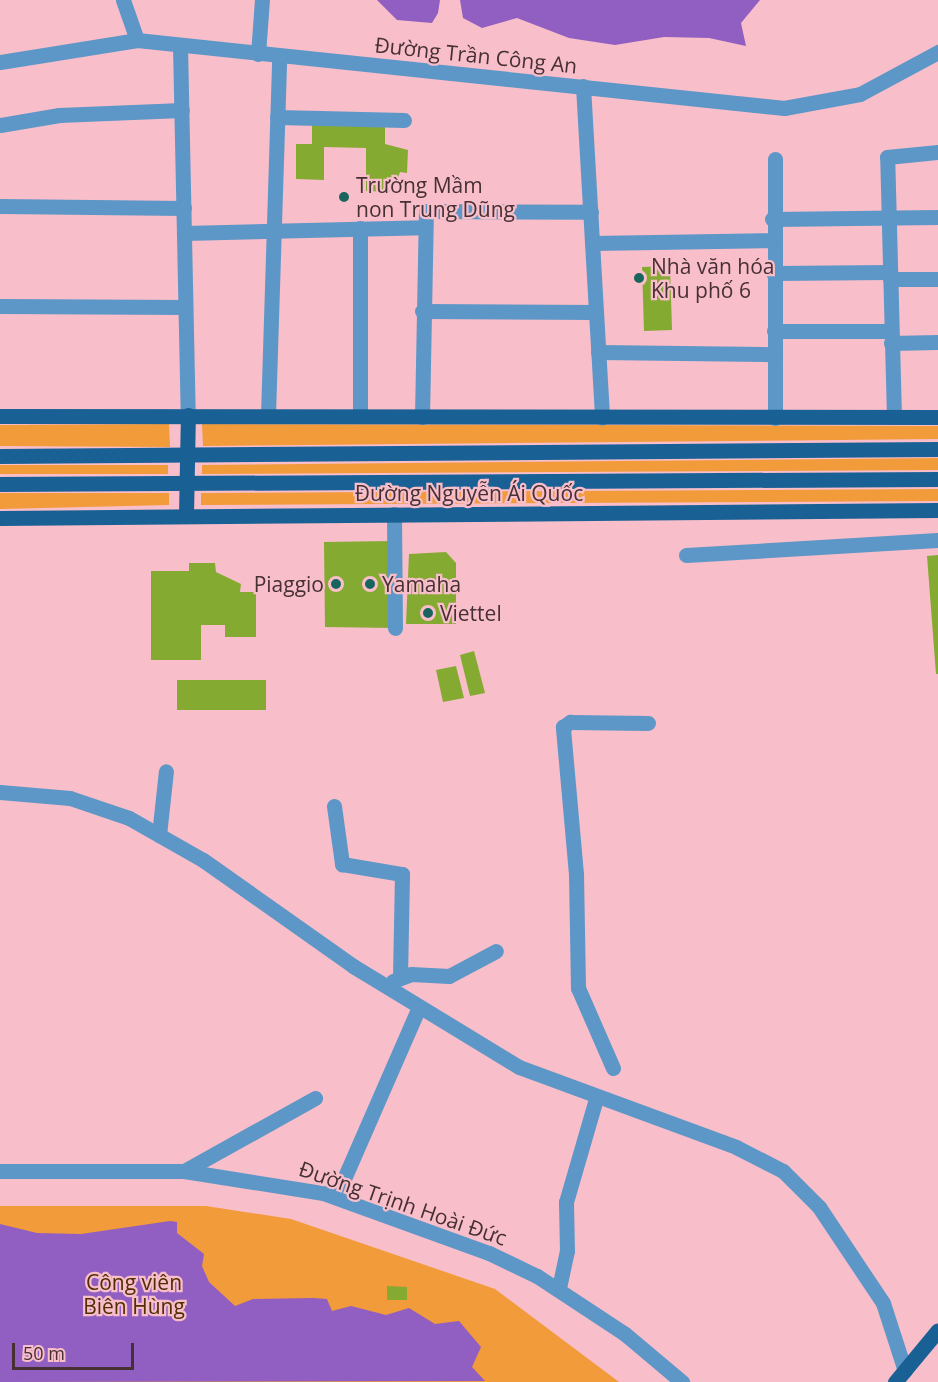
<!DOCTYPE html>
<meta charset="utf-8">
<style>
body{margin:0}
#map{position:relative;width:938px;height:1382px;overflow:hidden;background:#f8bec9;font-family:"Open Sans",sans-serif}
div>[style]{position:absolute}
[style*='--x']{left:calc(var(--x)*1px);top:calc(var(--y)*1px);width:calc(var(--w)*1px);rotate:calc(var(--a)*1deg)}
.green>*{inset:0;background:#f19b3a}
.water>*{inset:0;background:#905fc1}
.building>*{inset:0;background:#85aa31}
.minor>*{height:15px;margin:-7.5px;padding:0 7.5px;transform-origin:7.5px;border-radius:7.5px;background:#5c97c7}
.major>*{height:15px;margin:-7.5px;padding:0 7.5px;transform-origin:7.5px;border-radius:7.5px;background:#196195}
.dots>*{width:16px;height:16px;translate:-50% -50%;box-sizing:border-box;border:3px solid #f8bec9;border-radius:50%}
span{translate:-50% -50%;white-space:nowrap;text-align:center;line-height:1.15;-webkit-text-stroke:4.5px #f8bec9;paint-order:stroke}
.street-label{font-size:21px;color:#463034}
.poi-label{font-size:21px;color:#463034}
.left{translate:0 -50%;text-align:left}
.right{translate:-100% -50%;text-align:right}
.park-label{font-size:21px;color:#502e04}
.scale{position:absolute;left:12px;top:1343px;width:122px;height:27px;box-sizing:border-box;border:3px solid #463034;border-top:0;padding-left:8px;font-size:18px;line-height:21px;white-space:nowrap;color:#463034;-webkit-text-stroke:4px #f8bec9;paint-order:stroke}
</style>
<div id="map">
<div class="green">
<i style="clip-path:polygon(169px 424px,170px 447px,0 446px,0 425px)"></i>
<i style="clip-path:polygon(202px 424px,938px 426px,938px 439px,203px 446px)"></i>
<i style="clip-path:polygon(938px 458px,938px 470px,202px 474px,202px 465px)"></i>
<i style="clip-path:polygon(0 465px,168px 465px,168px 474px,0 474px)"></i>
<i style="clip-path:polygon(938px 489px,938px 501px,201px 505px,201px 493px)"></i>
<i style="clip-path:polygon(0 493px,169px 493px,169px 505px,0 509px)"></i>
<i style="clip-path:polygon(0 1206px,206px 1206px,291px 1219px,495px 1289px,619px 1382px,0 1382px)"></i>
</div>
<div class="water">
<i style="clip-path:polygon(377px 0,440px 0,438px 13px,432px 23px,397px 20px)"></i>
<i style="clip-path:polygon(460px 0,760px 0,741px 23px,746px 46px,709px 38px,664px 37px,615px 45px,569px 38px,517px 18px,482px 28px,463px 18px)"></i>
<i style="clip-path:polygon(170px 1221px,177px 1222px,177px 1233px,204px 1254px,202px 1266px,209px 1282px,235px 1306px,253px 1299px,313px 1298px,327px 1299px,332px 1311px,351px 1306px,386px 1315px,409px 1308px,435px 1324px,459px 1321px,481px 1347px,472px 1367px,485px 1381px,0 1382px,0 1224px,37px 1233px,81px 1234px)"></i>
</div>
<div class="building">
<i style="clip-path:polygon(312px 124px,385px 125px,385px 144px,408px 150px,407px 173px,400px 172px,393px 192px,366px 191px,366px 148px,324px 147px,324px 180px,296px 179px,296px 144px,312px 144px)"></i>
<i style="clip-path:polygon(670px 266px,672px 330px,644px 331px,642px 267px)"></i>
<i style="clip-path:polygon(393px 541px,393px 628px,325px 627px,324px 542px)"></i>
<i style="clip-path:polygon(446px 552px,456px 563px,456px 624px,406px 624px,409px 554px)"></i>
<i style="clip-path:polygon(938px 555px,938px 674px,936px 674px,927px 556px)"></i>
<i style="clip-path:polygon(189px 563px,215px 563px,216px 572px,241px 584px,240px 592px,256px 592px,256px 637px,225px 637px,225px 625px,201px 625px,201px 660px,151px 660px,151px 571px,189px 571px)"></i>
<i style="clip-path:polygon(474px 651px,485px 693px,470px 696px,460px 655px)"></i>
<i style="clip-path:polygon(456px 666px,464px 698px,443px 702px,436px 670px)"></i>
<i style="clip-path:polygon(177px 680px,266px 680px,266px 710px,177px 710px)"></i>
<i style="clip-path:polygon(387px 1286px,407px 1287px,407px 1300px,387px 1300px)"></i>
</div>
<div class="minor">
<i style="--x:123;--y:0;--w:42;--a:70.7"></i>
<i style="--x:180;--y:45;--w:370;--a:88.8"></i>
<i style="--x:258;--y:54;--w:54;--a:-85.8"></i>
<i style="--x:0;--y:62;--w:139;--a:-9.1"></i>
<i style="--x:137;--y:40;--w:651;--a:6"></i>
<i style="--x:784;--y:108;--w:77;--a:-10.4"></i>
<i style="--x:860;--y:94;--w:89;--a:-28.3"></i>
<i style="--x:583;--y:86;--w:332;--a:86.7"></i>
<i style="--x:277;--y:117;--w:127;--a:1.4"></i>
<i style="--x:0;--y:125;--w:60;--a:-9.6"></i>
<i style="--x:59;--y:115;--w:123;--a:-2.3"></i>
<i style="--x:775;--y:159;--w:259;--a:90"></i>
<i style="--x:0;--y:206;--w:184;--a:0.6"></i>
<i style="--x:772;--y:219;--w:166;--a:-0.7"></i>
<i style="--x:184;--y:233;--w:239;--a:-1.4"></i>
<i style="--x:592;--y:243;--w:181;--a:-0.9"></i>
<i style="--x:773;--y:273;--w:117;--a:-0.5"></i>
<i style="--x:890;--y:279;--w:48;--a:0"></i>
<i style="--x:0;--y:306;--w:185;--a:0.3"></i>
<i style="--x:422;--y:311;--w:174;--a:0.3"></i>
<i style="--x:774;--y:331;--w:117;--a:0"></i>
<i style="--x:891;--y:343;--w:47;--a:-1.2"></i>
<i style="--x:598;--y:352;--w:176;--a:0.7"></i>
<i style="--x:268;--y:415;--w:359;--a:-88.2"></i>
<i style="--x:360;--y:416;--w:188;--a:-90"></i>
<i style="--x:422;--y:417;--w:206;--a:-88.9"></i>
<i style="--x:426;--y:211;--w:165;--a:0.3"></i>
<i style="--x:894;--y:417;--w:260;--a:-91.5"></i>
<i style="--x:887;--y:157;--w:51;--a:-5.6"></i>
<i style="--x:394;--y:514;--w:114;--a:89.5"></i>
<i style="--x:686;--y:555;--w:252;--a:-3.4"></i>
<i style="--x:0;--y:792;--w:70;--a:4.9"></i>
<i style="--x:70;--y:798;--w:62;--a:18.7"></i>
<i style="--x:129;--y:818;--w:85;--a:29.6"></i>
<i style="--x:203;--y:860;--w:184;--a:35.2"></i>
<i style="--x:353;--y:966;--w:194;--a:31.3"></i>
<i style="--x:519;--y:1067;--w:231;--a:20.2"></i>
<i style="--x:736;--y:1147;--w:53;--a:27.1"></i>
<i style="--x:783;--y:1171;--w:51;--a:45"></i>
<i style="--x:819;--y:1207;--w:115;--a:56.3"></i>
<i style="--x:883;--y:1303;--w:71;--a:72.1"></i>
<i style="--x:334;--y:806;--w:59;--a:82.1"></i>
<i style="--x:342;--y:864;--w:61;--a:9.5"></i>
<i style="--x:402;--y:874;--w:102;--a:91.1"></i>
<i style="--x:159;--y:835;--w:64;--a:-83.8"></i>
<i style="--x:393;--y:981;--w:19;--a:-21"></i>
<i style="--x:411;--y:974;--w:38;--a:3"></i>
<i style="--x:449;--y:976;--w:53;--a:-28"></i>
<i style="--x:613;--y:1068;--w:87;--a:-113.6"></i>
<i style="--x:578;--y:988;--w:114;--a:-91"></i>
<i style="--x:576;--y:874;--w:148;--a:-95.1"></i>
<i style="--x:563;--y:727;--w:9;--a:-36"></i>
<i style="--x:570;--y:722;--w:78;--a:0.7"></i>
<i style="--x:0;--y:1171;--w:184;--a:0"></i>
<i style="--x:184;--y:1171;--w:141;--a:9"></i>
<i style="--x:323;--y:1193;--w:177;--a:19.9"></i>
<i style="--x:489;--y:1253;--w:53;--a:25.6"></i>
<i style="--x:537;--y:1276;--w:105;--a:33.4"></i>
<i style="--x:625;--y:1334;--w:75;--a:40.1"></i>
<i style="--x:184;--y:1171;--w:150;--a:-29.1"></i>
<i style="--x:336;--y:1197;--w:207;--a:-66.4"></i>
<i style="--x:559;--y:1288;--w:38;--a:-78"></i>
<i style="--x:567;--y:1251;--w:49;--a:-91.2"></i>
<i style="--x:566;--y:1202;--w:107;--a:-73.8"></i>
</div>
<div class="major">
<i style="--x:0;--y:416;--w:938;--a:0.06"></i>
<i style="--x:0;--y:456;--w:938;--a:-0.43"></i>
<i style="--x:0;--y:484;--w:938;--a:-0.31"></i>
<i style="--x:186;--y:515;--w:100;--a:-88.9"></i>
<i style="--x:0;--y:518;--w:938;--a:-0.49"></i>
<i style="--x:895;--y:1382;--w:67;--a:-50.4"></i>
</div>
<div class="dots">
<i style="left:344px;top:197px;background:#19655d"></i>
<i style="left:639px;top:278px;background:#19655d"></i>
<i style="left:336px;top:584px;background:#19655d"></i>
<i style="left:370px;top:584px;background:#19655d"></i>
<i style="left:428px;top:613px;background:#19655d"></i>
</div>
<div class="street-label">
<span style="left:476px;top:55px;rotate:6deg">Đường Trần Công An</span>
<span style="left:469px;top:493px">Đường Nguyễn Ái Quốc</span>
<span style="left:403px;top:1203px;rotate:19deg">Đường Trịnh Hoài Đức</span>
</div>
<div class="poi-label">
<span class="left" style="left:356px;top:197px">Trường Mầm<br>non Trung Dũng</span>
<span class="left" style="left:651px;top:278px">Nhà văn hóa<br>Khu phố 6</span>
<span class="right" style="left:324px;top:584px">Piaggio</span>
<span class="left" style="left:382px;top:584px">Yamaha</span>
<span class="left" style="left:440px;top:613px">Viettel</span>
</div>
<div class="park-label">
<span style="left:134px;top:1294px">Công viên<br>Biên Hùng</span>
</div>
<div class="scale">50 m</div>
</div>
